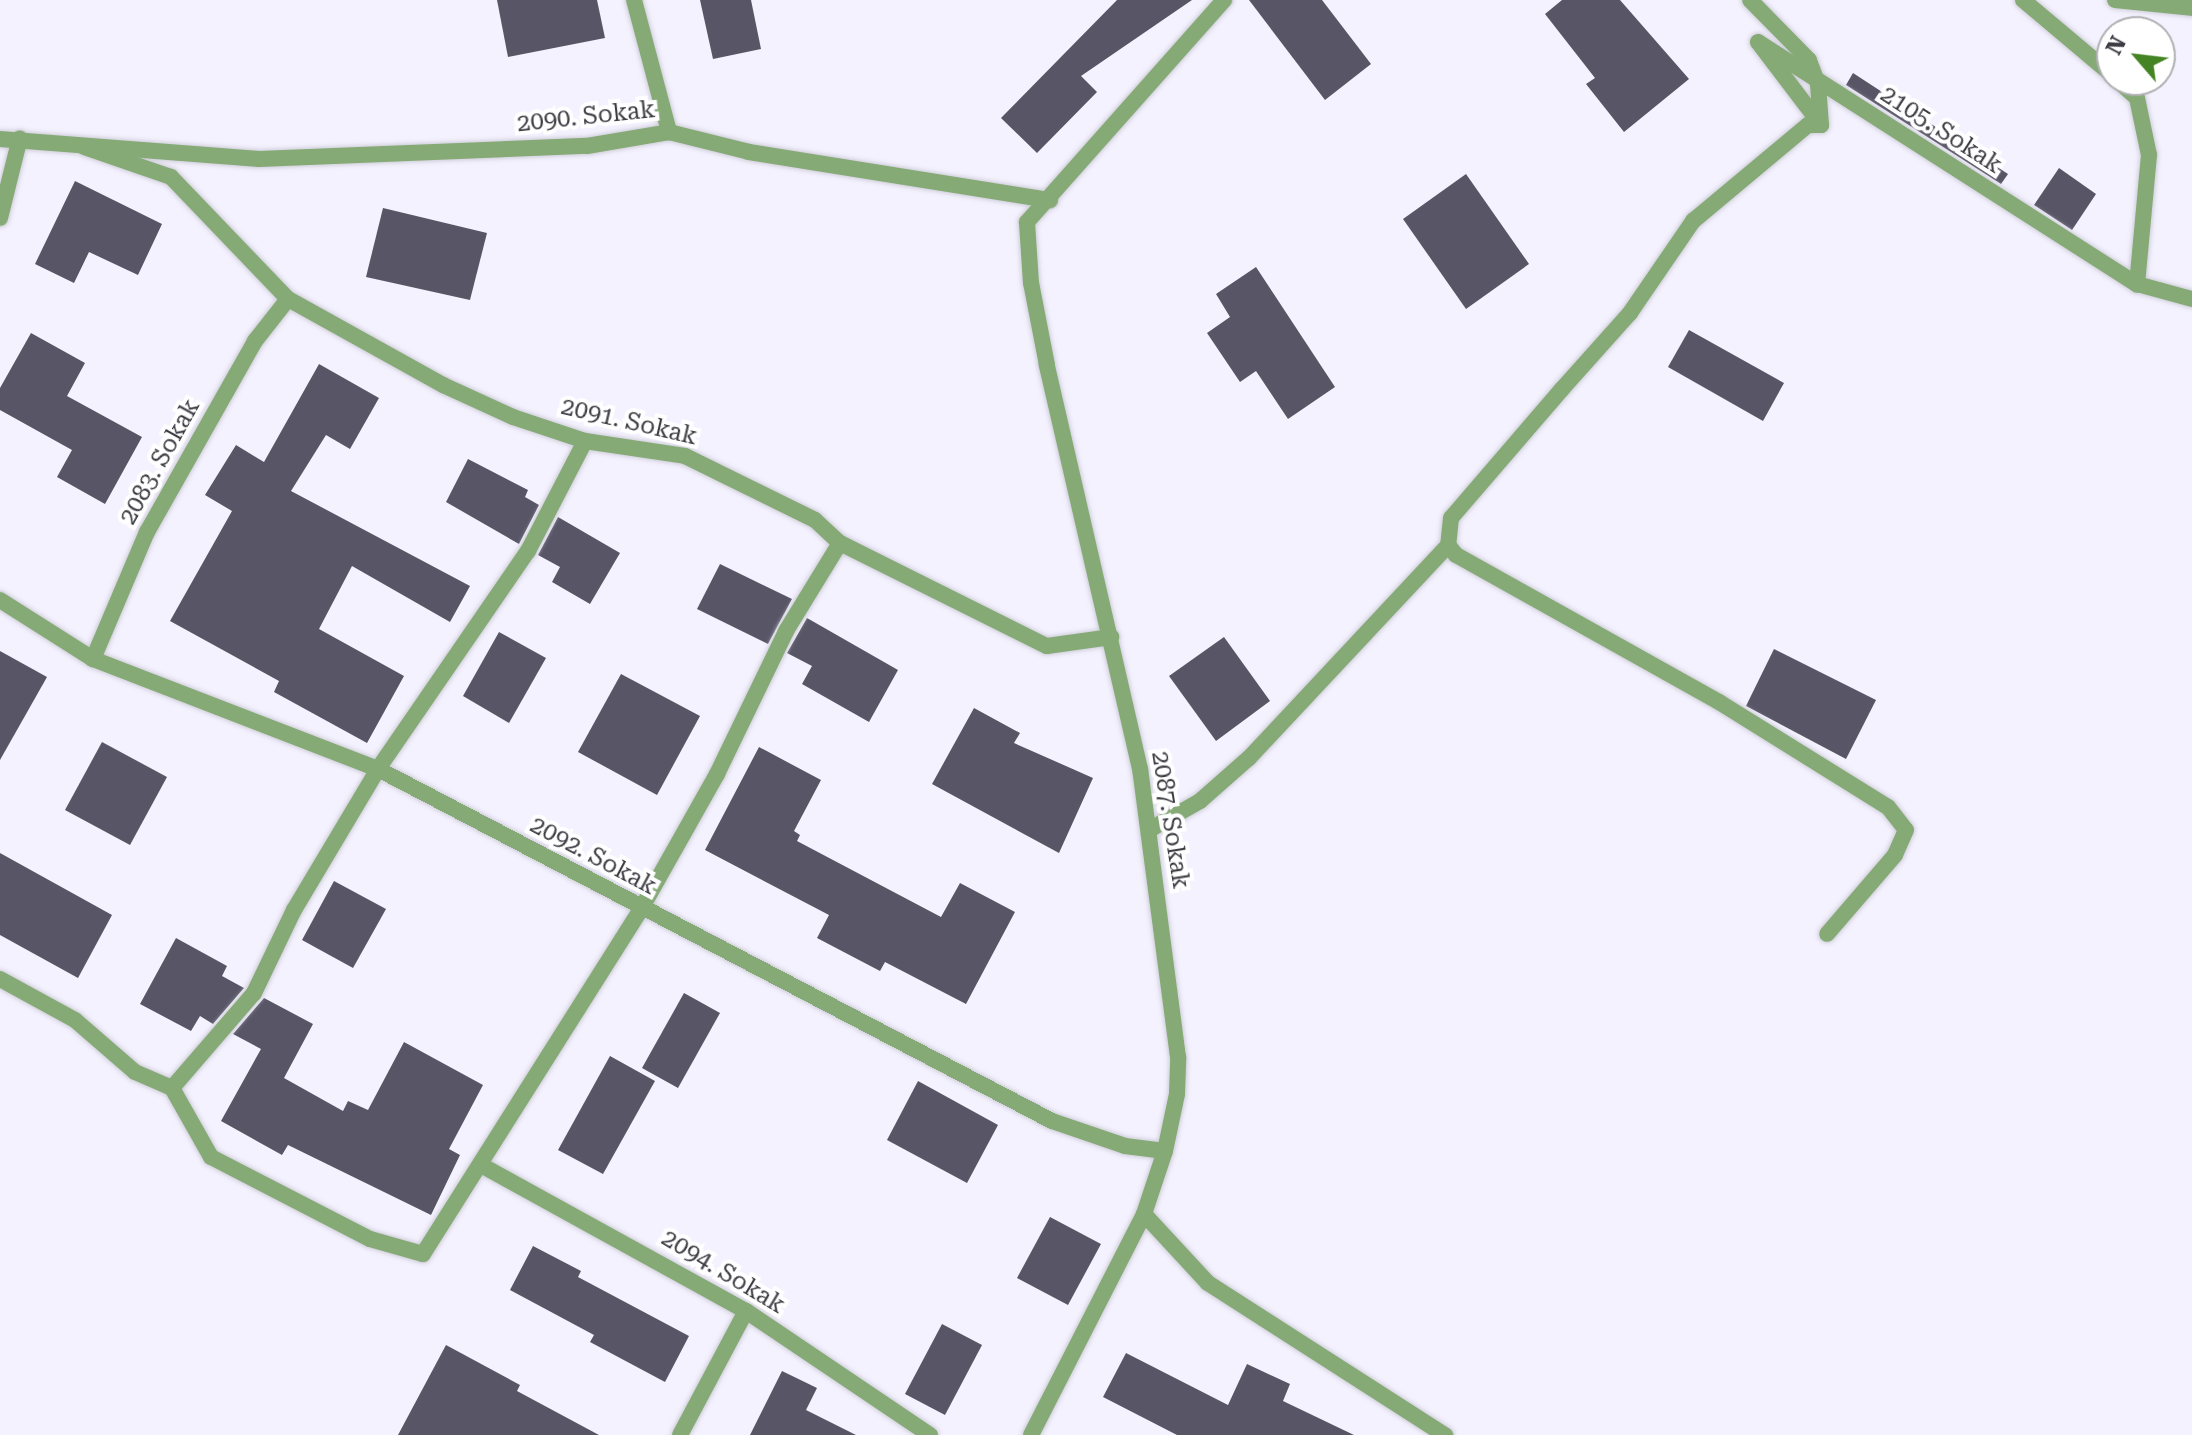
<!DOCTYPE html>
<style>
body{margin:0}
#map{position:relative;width:2192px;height:1435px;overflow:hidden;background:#f4f2fe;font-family:"Roboto Serif",serif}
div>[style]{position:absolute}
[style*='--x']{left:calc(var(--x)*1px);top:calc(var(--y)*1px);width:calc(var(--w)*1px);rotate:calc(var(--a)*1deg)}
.building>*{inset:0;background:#585666}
.roads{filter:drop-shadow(0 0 2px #cfced9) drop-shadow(0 0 2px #cfced9)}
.lane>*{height:16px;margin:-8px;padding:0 8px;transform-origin:8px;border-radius:8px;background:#85aa76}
.street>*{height:16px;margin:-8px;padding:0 8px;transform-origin:8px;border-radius:8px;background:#85aa76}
span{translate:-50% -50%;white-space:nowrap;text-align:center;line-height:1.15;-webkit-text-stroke:8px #fff;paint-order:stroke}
.street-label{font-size:24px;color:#3d3c43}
.north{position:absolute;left:2096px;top:16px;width:80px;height:80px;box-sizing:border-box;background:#fff;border:2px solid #b1b1b4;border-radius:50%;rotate:298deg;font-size:22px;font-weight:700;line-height:32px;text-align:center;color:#3d3c43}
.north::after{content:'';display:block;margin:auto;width:28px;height:36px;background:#448425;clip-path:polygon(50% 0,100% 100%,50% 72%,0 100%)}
</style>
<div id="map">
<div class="building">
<i style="clip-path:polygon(497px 0,597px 0,605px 38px,508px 57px)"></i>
<i style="clip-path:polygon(700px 0,751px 0,761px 49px,713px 59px)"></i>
<i style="clip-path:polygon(1117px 0,1192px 0,1081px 76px,1097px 92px,1037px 153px,1001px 118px)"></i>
<i style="clip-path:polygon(1249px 0,1322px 0,1371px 64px,1325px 100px)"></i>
<i style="clip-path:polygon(1562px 0,1620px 0,1689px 79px,1624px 132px,1586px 84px,1595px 78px,1545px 14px)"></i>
<i style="clip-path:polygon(1853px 73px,2008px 174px,2001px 184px,1846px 85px)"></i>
<i style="clip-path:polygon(2059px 168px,2096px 194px,2072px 230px,2034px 205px)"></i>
<i style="clip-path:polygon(1466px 174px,1529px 264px,1466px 309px,1403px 219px)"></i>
<i style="clip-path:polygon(75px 181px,162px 224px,138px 275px,89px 252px,74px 283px,35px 264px)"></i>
<i style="clip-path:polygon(383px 208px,487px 233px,470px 300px,366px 277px)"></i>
<i style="clip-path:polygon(1256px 267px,1335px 387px,1288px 419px,1256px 371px,1240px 382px,1207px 333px,1230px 317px,1216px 294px)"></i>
<i style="clip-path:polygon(1689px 330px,1784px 383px,1763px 421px,1668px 367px)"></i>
<i style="clip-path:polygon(31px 333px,85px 363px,67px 396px,142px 437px,105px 504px,57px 477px,72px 450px,0 410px,0 388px)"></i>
<i style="clip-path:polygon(319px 364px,379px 398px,350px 449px,326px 435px,291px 491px,470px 586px,450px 622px,352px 566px,319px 629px,404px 676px,367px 743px,274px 692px,279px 681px,170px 621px,232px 511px,205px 495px,236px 445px,264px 462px)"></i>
<i style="clip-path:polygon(468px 459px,528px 490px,525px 497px,539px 505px,519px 544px,446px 502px)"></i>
<i style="clip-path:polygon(558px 517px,620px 553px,590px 604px,552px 582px,560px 567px,538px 555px)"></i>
<i style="clip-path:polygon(720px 564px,792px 599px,768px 644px,697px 609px)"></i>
<i style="clip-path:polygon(807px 618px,898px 670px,869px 722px,802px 684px,812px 666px,787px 653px)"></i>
<i style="clip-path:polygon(499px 632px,546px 658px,509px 723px,463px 696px)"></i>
<i style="clip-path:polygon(1224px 637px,1270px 701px,1216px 741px,1169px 676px)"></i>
<i style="clip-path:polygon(1774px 649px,1876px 700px,1846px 759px,1746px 706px)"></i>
<i style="clip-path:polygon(0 651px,47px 677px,0 760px)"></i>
<i style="clip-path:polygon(621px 674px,700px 716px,657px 795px,578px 752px)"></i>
<i style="clip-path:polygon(974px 708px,1020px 733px,1014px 743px,1093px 778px,1059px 853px,932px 784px)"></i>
<i style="clip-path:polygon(102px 742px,167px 777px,130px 845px,65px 810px)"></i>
<i style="clip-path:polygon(759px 747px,821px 780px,794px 831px,800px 835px,797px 841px,941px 917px,960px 883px,1015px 912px,966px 1004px,885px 962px,880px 971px,817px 938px,829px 915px,705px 850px)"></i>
<i style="clip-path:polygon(0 853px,112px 915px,78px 978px,0 935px)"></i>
<i style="clip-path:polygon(334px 881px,386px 909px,353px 968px,302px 940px)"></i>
<i style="clip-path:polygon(176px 938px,227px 966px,222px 976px,244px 988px,213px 1024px,200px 1016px,191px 1031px,140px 1004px)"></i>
<i style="clip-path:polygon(684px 993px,720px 1013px,678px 1088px,642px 1068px)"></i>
<i style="clip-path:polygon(264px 998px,313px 1024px,284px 1078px,343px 1111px,348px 1101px,368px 1110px,404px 1042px,483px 1085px,449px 1149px,460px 1155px,431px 1215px,288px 1145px,282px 1155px,221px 1121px,261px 1049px,233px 1034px)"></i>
<i style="clip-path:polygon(610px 1056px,655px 1081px,603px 1174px,558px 1150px)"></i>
<i style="clip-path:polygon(918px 1081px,998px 1125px,967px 1183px,887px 1140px)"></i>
<i style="clip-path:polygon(1050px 1217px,1101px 1244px,1068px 1305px,1017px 1278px)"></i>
<i style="clip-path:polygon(533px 1246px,581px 1271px,578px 1277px,689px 1336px,665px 1382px,590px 1342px,594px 1335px,510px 1290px)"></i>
<i style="clip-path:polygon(942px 1324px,982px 1345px,945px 1415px,905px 1394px)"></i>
<i style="clip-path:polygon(446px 1345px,520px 1385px,517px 1391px,599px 1435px,398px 1435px)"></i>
<i style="clip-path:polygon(1126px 1353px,1228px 1405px,1247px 1364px,1290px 1384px,1283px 1401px,1354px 1435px,1177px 1435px,1103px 1397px)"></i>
<i style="clip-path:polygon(782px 1371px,817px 1388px,806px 1410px,856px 1435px,750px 1435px)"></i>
</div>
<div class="roads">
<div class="lane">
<i style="--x:634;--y:0;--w:137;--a:75.1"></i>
<i style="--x:2023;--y:0;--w:116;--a:40.1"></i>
<i style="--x:2117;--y:80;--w:27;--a:42"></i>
<i style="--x:2137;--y:98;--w:58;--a:78.1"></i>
<i style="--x:2149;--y:155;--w:130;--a:95.3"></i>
<i style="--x:1562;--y:389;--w:170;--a:130.7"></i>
<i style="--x:1451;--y:518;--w:27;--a:96"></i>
<i style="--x:1448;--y:545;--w:13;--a:51"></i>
<i style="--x:1456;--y:555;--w:301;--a:29.2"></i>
<i style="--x:1719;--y:702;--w:199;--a:31.9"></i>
<i style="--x:1888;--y:807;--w:29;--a:52"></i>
<i style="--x:1906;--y:830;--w:27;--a:114"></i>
<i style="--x:1895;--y:855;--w:104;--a:130.7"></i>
<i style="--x:1149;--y:830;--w:59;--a:-29.6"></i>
<i style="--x:1200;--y:801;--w:65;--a:-41.3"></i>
<i style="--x:1249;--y:758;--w:291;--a:-46.9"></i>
<i style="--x:1144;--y:1214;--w:94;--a:47.2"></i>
<i style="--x:1208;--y:1283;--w:282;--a:32.7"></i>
</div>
<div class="street">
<i style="--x:2115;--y:0;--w:77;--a:5.9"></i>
<i style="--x:1821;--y:125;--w:104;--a:-127.2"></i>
<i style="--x:1758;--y:42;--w:450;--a:32.6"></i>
<i style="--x:2137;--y:284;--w:57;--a:15.3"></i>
<i style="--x:0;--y:139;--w:260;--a:4.4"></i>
<i style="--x:259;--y:159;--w:328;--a:-2.3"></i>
<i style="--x:587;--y:146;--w:83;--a:-9.7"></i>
<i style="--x:669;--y:132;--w:82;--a:14"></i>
<i style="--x:749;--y:152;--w:305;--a:9.1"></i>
<i style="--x:84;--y:147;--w:92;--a:19"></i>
<i style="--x:171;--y:177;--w:169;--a:46.2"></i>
<i style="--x:288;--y:299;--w:177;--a:29"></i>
<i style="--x:443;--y:385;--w:77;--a:24.6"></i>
<i style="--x:513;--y:417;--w:76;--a:18.4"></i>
<i style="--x:585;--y:441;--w:101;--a:8.5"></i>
<i style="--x:685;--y:456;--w:145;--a:26.2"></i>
<i style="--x:815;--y:520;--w:34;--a:43"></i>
<i style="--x:840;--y:543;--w:231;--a:26.5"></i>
<i style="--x:1047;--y:646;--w:65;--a:-8"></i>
<i style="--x:0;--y:218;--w:82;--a:-76"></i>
<i style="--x:1562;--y:389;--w:102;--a:-48.2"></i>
<i style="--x:1630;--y:313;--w:112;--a:-55.6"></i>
<i style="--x:1693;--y:221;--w:150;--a:-39.9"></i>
<i style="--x:1808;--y:125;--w:13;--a:0"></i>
<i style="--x:1821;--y:125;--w:41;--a:-94.2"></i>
<i style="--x:1818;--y:84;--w:26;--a:-111"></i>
<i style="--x:1809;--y:60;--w:84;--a:-134.5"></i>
<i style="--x:0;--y:600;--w:110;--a:32.4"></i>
<i style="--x:93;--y:659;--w:305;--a:21.1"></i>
<i style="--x:378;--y:769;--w:760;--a:27.58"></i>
<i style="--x:1052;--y:1121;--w:77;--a:18.9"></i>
<i style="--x:1125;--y:1146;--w:40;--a:7.1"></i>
<i style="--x:93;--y:659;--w:138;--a:-67"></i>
<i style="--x:147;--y:532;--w:219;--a:-60.5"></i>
<i style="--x:255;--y:341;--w:53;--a:-51.8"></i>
<i style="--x:0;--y:979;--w:85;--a:28.7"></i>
<i style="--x:75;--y:1020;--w:79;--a:40.9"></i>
<i style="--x:135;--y:1072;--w:40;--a:23.4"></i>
<i style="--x:172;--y:1088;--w:125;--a:-49.2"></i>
<i style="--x:254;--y:993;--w:92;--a:-64.3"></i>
<i style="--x:294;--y:910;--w:164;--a:-59.2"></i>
<i style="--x:378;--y:769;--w:265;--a:-55.5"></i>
<i style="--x:528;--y:551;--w:124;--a:-62.6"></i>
<i style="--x:172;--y:1088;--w:79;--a:60.5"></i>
<i style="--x:211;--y:1157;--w:179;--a:27.3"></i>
<i style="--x:370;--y:1239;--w:55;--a:15.8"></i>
<i style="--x:423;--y:1254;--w:408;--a:-57.7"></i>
<i style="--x:641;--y:909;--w:155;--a:-60.6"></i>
<i style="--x:717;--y:774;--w:159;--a:-64.2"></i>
<i style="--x:786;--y:631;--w:103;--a:-58.5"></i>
<i style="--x:483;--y:1166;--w:300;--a:28.9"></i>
<i style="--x:746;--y:1311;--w:222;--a:34"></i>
<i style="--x:680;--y:1435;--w:140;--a:-62"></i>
<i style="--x:1031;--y:1435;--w:248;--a:-62.9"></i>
<i style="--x:1144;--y:1214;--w:66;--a:-71.6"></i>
<i style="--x:1165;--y:1151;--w:58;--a:-78.1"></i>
<i style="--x:1177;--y:1094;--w:37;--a:-88"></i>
<i style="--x:1178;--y:1057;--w:290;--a:-97.5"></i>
<i style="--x:1140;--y:769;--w:415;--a:-103"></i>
<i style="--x:1047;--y:365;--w:84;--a:-101"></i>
<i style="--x:1031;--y:283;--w:61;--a:-93.8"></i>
<i style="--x:1027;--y:222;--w:297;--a:-48.4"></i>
</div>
</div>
<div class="street-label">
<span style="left:586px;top:117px;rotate:-6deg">2090. Sokak</span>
<span style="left:1941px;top:130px;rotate:33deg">2105. Sokak</span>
<span style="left:629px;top:422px;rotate:13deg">2091. Sokak</span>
<span style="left:160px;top:462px;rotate:-61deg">2083. Sokak</span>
<span style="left:1170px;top:820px;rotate:81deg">2087. Sokak</span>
<span style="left:593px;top:856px;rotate:28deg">2092. Sokak</span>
<span style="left:723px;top:1272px;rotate:31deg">2094. Sokak</span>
</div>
<div class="north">N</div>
</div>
